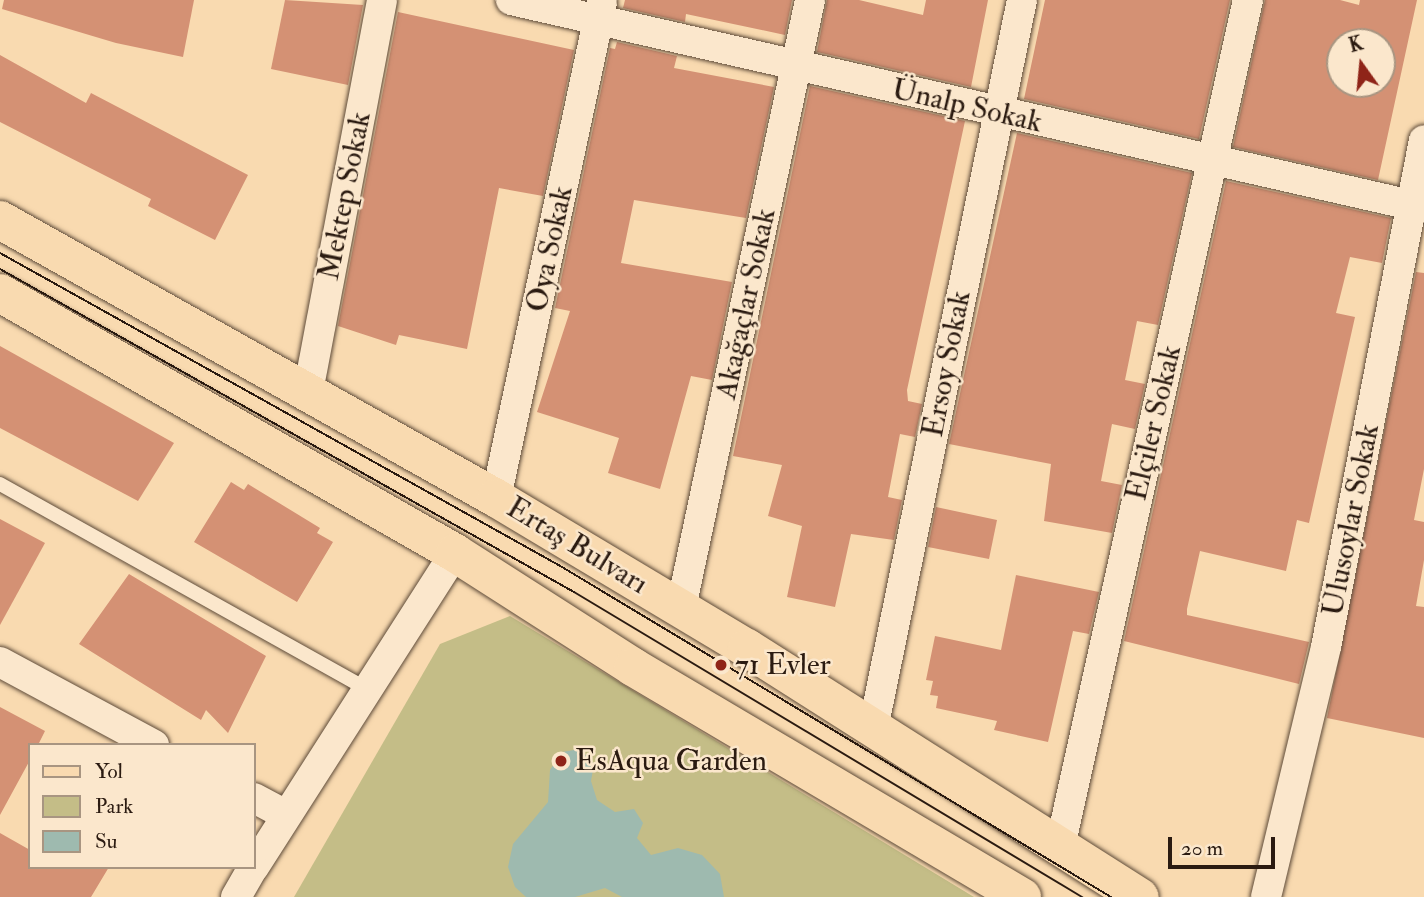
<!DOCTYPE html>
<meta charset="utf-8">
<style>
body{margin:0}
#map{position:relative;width:1424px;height:897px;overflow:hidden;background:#f9dab0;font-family:"IM FELL Double Pica",serif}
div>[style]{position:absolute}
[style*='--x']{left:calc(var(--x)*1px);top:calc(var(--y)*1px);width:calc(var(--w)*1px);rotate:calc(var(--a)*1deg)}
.green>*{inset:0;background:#c4bd87}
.water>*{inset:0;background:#9ebaaf}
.building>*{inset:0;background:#d49174}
.roads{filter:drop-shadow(0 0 2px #5e4b39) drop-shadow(0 0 2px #5e4b39)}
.service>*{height:14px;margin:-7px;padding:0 7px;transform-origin:7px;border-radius:7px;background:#fbe7cc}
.minor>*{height:30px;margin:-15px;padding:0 15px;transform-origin:15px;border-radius:15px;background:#fbe7cc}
.primary>*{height:38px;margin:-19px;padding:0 19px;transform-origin:19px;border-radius:19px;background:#f9dab0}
.tram>*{height:2px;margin:-1px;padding:0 1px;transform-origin:1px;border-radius:1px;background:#2b1b11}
.dots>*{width:19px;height:19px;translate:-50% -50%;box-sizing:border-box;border:4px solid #fbe7cc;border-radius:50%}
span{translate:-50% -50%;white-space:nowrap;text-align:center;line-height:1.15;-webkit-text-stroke:5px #fbe7cc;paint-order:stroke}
.street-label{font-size:30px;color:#2b1b11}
.poi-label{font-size:30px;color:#2b1b11}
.left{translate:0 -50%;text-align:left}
.legend{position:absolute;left:28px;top:743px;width:228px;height:126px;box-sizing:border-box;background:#fbe7cc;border:2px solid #a89581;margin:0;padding:9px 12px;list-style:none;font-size:21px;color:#2b1b11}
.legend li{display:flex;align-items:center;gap:14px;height:35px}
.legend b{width:35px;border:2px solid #a89581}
.north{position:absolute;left:1326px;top:28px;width:70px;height:70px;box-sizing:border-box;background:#fbe7cc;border:2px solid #a89581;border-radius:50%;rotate:345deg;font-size:19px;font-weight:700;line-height:28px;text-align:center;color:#2b1b11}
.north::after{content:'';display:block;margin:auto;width:24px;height:32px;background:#8f2418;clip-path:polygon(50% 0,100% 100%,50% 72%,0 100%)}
.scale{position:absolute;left:1168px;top:837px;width:107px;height:32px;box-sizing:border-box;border:4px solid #2b1b11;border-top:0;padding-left:9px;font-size:21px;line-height:24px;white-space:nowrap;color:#2b1b11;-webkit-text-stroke:5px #fbe7cc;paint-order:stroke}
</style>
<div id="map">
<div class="green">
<i style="clip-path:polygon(510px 616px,974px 897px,294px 897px,440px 644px)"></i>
</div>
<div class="water">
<i style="clip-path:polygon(580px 749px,594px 764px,591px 781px,597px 800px,615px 812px,634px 809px,643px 823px,637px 838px,651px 855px,678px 848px,702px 855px,720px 874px,724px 897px,622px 897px,605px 888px,575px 897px,526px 897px,515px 887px,508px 867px,513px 844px,548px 802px,550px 770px,562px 752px)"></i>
</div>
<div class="building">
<i style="clip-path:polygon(4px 0,194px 0,183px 57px,116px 43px,2px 9px)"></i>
<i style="clip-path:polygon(285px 0,363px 5px,348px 85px,271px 69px)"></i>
<i style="clip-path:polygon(625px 0,792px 0,785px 35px,686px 14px,685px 22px,623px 8px)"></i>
<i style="clip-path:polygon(827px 0,859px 0,923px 15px,926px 0,988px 0,971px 87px,817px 52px)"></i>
<i style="clip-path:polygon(1045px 0,1230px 0,1199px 139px,1024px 99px)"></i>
<i style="clip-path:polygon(evenodd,1265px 0,1340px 0,1359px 5px,1360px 0,1417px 0,1378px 180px,1233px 147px,1265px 0,1340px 42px,1382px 42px,1382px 84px,1340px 84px,1340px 42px)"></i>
<i style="clip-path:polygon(398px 12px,574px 50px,543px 196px,499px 188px,467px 349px,399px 335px,396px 345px,338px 326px)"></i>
<i style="clip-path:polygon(617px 42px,677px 56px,674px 68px,774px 87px,746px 218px,634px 200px,621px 263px,732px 282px,712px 380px,691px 376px,660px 489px,608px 473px,619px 438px,537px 412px,570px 311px,555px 308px,610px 48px,615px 49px)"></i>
<i style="clip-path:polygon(0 55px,86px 103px,91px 93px,248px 175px,215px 240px,148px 206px,151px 199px,0 122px)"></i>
<i style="clip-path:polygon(810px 86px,965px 121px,907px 390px,908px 401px,922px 404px,915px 437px,900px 434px,888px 497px,902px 500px,894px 540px,851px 534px,835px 607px,787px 597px,802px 526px,768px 516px,782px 465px,733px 456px)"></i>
<i style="clip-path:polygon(1017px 133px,1192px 173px,1158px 325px,1137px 321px,1125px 380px,1145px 384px,1135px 429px,1112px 424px,1101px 481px,1122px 485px,1112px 533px,1044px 521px,1051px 464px,949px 444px)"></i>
<i style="clip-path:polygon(1226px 181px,1391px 218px,1382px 263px,1350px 257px,1336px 313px,1355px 317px,1309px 523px,1297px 520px,1286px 571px,1200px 551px,1187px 609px,1187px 615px,1309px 642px,1299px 684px,1124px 641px)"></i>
<i style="clip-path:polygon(1416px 272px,1424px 273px,1424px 469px,1414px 520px,1424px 522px,1424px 560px,1416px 606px,1424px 607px,1424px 738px,1327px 718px)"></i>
<i style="clip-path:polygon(0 346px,174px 443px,138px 501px,0 428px)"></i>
<i style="clip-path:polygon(231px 482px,244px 490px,248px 484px,320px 528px,317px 533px,333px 542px,297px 602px,194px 542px)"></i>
<i style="clip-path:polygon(936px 507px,997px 520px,989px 559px,928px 547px)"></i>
<i style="clip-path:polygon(0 519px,45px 543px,0 625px)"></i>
<i style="clip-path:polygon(129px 574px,266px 656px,228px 733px,206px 710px,201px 720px,79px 644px)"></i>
<i style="clip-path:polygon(1016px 575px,1099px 592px,1089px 634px,1073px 631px,1048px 742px,994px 730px,997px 721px,936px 708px,938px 696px,930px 695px,933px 681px,926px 680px,935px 636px,1001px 650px)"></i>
<i style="clip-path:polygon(0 707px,45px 731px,38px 745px,30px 745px,30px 760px,0 815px)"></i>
<i style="clip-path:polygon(0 833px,30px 850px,30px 867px,109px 867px,91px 897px,0 897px)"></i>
</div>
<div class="roads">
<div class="service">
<i style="--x:0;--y:484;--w:420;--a:29.2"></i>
</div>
<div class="minor">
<i style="--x:511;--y:0;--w:936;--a:12.83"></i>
<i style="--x:308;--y:392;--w:399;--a:-79.3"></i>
<i style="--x:496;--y:498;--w:507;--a:-77.94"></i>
<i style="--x:681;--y:608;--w:622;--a:-78.02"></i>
<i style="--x:0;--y:662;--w:175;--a:28.3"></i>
<i style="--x:873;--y:729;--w:744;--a:-78.45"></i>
<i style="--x:254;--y:798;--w:34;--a:28"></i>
<i style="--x:1060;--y:847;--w:868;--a:-77.49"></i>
<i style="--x:254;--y:867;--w:373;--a:-57.4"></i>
<i style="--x:236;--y:897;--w:34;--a:-60"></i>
<i style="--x:1266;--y:897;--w:257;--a:-76.5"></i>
<i style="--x:1326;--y:647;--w:516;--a:-79.06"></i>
</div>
<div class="primary">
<i style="--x:0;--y:220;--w:569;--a:29.27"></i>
<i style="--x:496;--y:498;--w:292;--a:30.9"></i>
<i style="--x:747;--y:648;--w:465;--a:32.4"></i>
<i style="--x:0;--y:293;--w:524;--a:29.74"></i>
<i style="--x:455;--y:553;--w:211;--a:32.6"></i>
<i style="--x:633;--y:667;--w:452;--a:30.6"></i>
</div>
</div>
<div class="tram">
<i style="--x:0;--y:253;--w:644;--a:29.19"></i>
<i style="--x:562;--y:567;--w:641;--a:31.01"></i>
<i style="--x:0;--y:269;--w:659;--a:29.37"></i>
<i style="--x:574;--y:592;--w:593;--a:30.98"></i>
</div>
<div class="dots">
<i style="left:721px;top:665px;background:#8f2418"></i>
<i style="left:561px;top:761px;background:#8f2418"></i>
</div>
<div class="street-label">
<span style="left:967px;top:106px;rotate:13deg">Ünalp Sokak</span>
<span style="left:345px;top:196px;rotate:-79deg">Mektep Sokak</span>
<span style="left:550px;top:249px;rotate:-78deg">Oya Sokak</span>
<span style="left:746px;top:304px;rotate:-78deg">Akağaçlar Sokak</span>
<span style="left:947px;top:364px;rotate:-79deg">Ersoy Sokak</span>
<span style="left:1154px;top:423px;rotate:-77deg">Elçiler Sokak</span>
<span style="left:1351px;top:520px;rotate:-79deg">Ulusoylar Sokak</span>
<span style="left:577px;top:546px;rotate:31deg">Ertaş Bulvarı</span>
</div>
<div class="poi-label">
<span class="left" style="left:735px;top:665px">71 Evler</span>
<span class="left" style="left:575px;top:761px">EsAqua Garden</span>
</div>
<ul class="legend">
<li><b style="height:9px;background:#f9dab0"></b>Yol</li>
<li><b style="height:19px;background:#c4bd87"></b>Park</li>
<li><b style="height:19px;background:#9ebaaf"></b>Su</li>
</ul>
<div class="north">K</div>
<div class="scale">20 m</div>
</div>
